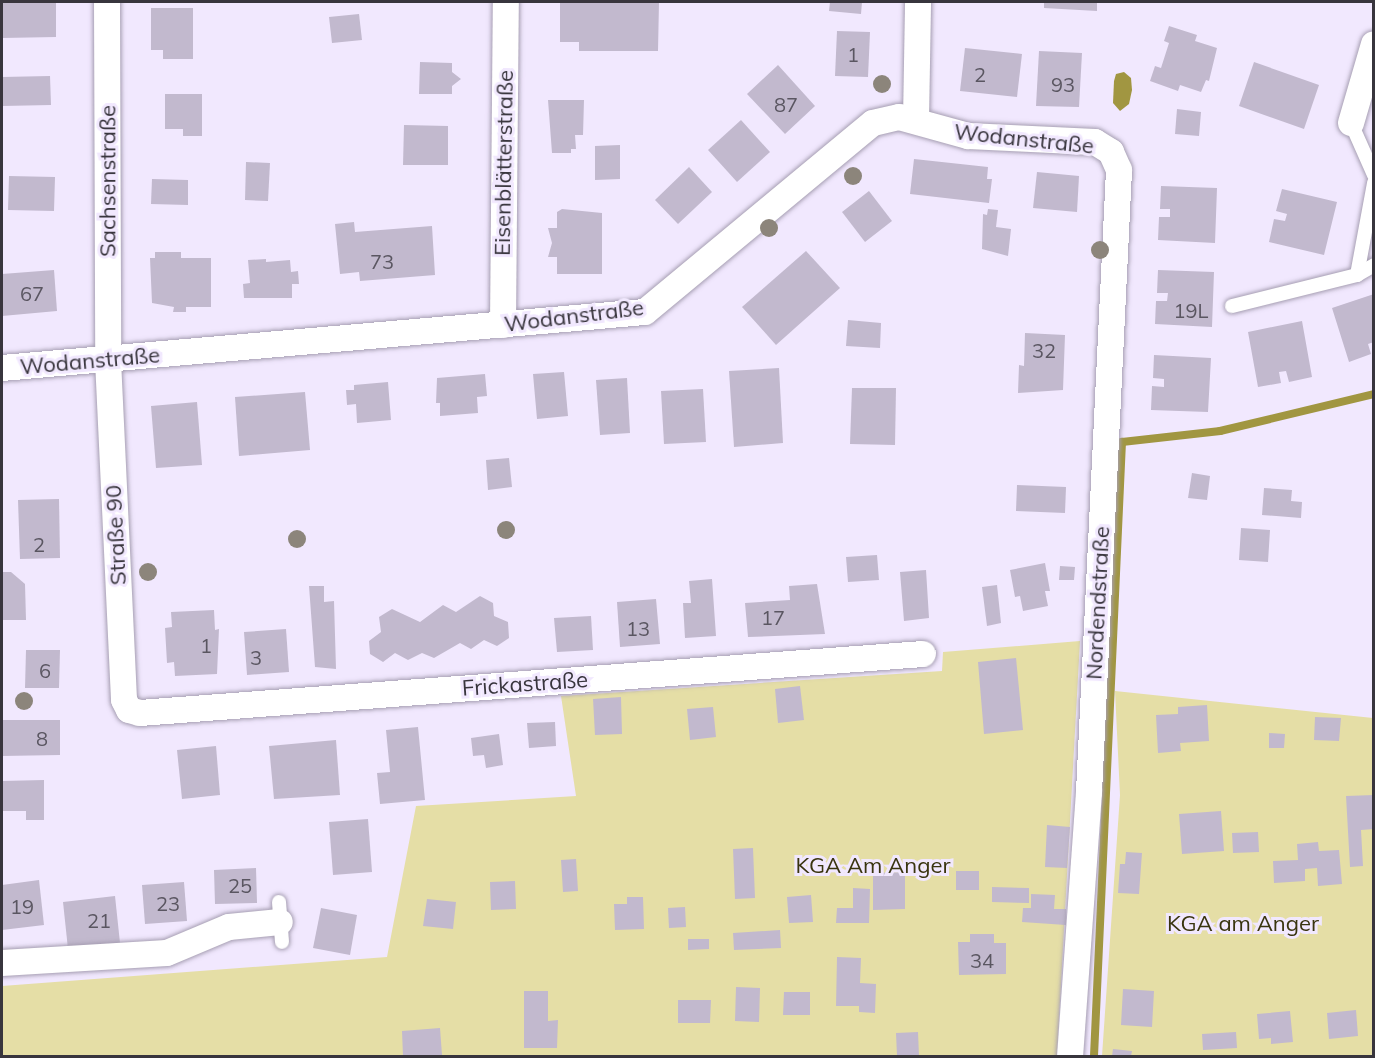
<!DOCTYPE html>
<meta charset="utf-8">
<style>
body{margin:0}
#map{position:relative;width:1375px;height:1058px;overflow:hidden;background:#f1e8fe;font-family:Mulish,sans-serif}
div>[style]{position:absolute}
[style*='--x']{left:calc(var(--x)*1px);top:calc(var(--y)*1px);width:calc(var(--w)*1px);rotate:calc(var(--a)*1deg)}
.green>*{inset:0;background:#e5dea6}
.water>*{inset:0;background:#a19641}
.stream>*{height:8px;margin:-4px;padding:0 4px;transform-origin:4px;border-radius:4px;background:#a19641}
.building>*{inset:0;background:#c2b9ce}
.roads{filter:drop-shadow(0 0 2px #a69eb2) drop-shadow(0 0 2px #a69eb2)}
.lane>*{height:14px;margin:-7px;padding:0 7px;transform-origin:7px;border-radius:7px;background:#fff}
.street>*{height:26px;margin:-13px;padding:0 13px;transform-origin:13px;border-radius:13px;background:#fff}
.trees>*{width:18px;height:18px;margin:-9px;border-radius:50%;background:#8c857b}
span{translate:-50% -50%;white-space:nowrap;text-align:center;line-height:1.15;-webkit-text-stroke:6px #f1e8fe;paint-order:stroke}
.number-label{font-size:20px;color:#5a5661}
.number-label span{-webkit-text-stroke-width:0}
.street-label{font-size:22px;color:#38353d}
.park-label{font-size:22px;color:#39340f}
.frame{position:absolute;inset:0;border:3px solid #38353d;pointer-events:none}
</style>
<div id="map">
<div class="green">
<i style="clip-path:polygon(1080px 641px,1057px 1056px,2px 1056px,2px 986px,387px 957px,416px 806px,576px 796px,561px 696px,942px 671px,943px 652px)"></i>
<i style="clip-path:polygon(1115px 691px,1373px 718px,1373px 1056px,1102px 1056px,1120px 795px)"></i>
</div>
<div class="water">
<i style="clip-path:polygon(1124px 72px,1131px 78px,1132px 90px,1129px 104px,1120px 111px,1113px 103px,1114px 81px,1116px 74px)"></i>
</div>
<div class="stream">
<i style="--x:1094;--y:1056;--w:615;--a:-87.39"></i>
<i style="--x:1122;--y:442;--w:99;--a:-6.4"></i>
<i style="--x:1220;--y:431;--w:158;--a:-13.5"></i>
</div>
<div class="building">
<i style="clip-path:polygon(2px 2px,56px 2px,56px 37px,2px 38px)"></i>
<i style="clip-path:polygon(560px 2px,659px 2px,658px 51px,579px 51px,579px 42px,560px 42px)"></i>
<i style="clip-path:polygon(830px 2px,862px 2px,861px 14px,829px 11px)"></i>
<i style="clip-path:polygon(1044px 2px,1097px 2px,1097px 11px,1044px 8px)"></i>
<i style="clip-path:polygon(151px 8px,193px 8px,193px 59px,163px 59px,163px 50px,151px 50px)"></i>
<i style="clip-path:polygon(359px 14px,362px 40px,332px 43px,329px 17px)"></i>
<i style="clip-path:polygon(1169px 26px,1197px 35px,1195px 41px,1217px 48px,1209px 81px,1206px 80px,1201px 92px,1180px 85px,1178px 91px,1150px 81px,1155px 66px,1161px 68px,1169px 43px,1164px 41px)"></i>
<i style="clip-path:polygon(837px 31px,870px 32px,868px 77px,835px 76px)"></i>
<i style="clip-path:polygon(965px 48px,1022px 54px,1017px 97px,960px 91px)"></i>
<i style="clip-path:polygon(1039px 51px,1082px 53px,1079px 107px,1036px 106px)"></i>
<i style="clip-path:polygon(420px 62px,452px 63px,452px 72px,461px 79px,452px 86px,452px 94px,419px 94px)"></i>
<i style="clip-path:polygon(1254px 62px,1319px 85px,1304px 129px,1239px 106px)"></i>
<i style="clip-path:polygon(778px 65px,815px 106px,785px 134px,747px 94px)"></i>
<i style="clip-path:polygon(50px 76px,51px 105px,2px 106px,2px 77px)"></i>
<i style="clip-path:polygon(165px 94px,202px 94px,202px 136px,183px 136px,183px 129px,165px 129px)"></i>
<i style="clip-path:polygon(548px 100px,584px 100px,583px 135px,575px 135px,576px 149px,571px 149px,571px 153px,552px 153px)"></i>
<i style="clip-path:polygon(1177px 109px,1201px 112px,1199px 136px,1175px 134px)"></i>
<i style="clip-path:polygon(741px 120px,770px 152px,737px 182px,708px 150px)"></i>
<i style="clip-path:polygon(404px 125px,448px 126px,448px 165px,403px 165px)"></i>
<i style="clip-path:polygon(620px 145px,620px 179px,595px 180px,595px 146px)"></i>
<i style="clip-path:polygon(914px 159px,988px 167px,987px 179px,992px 179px,989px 203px,910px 194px)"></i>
<i style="clip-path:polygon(246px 162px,270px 163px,268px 201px,245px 200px)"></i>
<i style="clip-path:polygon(689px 167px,712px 192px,678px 224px,655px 200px)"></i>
<i style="clip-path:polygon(1037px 172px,1079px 176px,1077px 212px,1033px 208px)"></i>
<i style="clip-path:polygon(9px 176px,55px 177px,54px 211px,8px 210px)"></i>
<i style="clip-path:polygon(152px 179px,188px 180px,188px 205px,151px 204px)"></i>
<i style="clip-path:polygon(1161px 186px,1217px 188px,1215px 243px,1158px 240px,1159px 217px,1170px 217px,1170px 209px,1160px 209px)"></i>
<i style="clip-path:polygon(1282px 189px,1337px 202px,1324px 255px,1269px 242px,1274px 219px,1285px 221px,1287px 214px,1276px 211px)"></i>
<i style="clip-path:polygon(869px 191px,892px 221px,865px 242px,842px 212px)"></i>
<i style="clip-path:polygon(562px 209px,602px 213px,602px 274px,557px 274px,557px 257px,548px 257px,552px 243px,548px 228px,557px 228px,557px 212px)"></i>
<i style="clip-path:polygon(988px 209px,998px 210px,996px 227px,1011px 229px,1008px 256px,982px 249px,983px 214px,987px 215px)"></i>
<i style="clip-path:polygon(354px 222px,355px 232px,432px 226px,435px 275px,360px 281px,359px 272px,340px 274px,335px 224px)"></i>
<i style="clip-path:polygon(806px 251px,840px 288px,776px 345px,742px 307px)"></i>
<i style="clip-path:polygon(155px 252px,181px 252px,181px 258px,211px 258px,211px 307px,186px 307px,186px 312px,173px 312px,174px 307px,152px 303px,150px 258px,155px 258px)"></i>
<i style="clip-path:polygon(266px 259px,266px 262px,290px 260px,291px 272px,298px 271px,299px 284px,292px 284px,292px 298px,244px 298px,243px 284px,250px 283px,248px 260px)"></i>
<i style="clip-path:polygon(54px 270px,57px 311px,2px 316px,2px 274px)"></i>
<i style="clip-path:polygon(1158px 270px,1214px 272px,1212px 327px,1155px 324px,1156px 301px,1167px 301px,1168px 293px,1157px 293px)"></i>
<i style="clip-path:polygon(1374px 294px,1374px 342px,1368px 344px,1371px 354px,1349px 362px,1332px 308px)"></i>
<i style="clip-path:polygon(848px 320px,881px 323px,880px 348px,846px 346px)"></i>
<i style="clip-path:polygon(1302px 321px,1312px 377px,1289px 382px,1286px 371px,1279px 372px,1281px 383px,1258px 387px,1248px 332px)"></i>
<i style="clip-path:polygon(1025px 333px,1065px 335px,1063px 390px,1018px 393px,1019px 365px,1024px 366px)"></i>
<i style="clip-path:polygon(1154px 355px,1211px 358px,1208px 412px,1151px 410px,1152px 386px,1164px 387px,1164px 379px,1153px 378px)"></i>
<i style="clip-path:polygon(779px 368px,783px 443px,734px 447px,729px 371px)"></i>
<i style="clip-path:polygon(564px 372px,568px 416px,537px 419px,533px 374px)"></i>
<i style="clip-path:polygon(485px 374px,487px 396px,477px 397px,478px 413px,440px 416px,440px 403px,436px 403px,437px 378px)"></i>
<i style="clip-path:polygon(627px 378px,630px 433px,600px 435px,596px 380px)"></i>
<i style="clip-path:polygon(388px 382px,391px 420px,357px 423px,356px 404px,347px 405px,346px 390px,354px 390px,354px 385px)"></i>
<i style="clip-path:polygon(852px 388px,896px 388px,895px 445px,850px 444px)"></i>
<i style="clip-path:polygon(703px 389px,706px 442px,664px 444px,661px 391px)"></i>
<i style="clip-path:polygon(305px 392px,310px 450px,239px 456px,235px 397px)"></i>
<i style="clip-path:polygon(197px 402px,202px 465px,156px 468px,151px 406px)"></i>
<i style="clip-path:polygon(509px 458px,512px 487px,488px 490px,486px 460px)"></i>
<i style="clip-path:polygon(1192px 473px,1210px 476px,1207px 500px,1188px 498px)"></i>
<i style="clip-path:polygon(1017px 485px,1066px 487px,1065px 513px,1016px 511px)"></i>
<i style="clip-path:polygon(1264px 488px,1292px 490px,1291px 501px,1302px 502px,1301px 518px,1262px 515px)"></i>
<i style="clip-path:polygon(59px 499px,60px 558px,20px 559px,18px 500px)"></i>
<i style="clip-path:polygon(1241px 528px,1270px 530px,1268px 562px,1239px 560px)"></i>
<i style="clip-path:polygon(877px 555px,879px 580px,848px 582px,846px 557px)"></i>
<i style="clip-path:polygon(1045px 563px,1050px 591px,1045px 591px,1048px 606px,1023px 611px,1020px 596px,1015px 597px,1010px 570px)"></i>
<i style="clip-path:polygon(1060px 566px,1075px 567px,1074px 580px,1059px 580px)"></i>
<i style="clip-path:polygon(926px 570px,929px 618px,904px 621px,900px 572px)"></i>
<i style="clip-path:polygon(2px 572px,11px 572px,25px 584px,26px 620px,2px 620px)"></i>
<i style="clip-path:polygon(712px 579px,716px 636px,685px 638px,683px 603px,691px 603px,689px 581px)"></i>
<i style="clip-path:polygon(817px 584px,825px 634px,748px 637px,745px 603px,790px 600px,789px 586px)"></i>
<i style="clip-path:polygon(997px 585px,1001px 623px,987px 626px,982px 587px)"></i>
<i style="clip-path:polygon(309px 586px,324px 586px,324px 602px,334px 601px,336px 669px,315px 667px)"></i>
<i style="clip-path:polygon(480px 596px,493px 603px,494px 616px,508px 622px,509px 638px,497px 646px,484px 640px,471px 649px,460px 643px,434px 658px,422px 653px,408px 660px,395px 653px,383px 662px,370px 654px,369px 641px,381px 632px,379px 617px,392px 609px,420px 622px,443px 605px,456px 612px)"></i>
<i style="clip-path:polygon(656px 599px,660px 644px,620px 647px,617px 602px)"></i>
<i style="clip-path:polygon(214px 610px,215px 630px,219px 629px,217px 674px,175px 676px,174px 662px,167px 663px,165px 628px,172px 627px,171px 612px)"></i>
<i style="clip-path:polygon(591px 616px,593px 650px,557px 652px,554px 618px)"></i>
<i style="clip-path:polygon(286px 629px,289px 672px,247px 675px,244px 632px)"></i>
<i style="clip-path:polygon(26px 650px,60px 650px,59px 688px,25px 688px)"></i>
<i style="clip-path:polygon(1016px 658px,1023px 730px,984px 734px,978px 662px)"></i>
<i style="clip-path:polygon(800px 686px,804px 720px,778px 723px,775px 689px)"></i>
<i style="clip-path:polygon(621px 697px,622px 734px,595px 735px,593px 699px)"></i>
<i style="clip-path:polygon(1207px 705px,1209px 741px,1180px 743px,1181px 751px,1158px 753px,1156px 715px,1178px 714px,1178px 707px)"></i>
<i style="clip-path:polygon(713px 707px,716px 737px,690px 740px,687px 709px)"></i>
<i style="clip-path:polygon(1315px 717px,1341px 718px,1339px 741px,1314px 740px)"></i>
<i style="clip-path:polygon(2px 720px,60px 720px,60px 755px,2px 756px)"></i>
<i style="clip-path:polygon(555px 722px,556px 746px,529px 748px,527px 723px)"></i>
<i style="clip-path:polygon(418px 727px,425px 800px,380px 804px,377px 773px,390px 772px,386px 730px)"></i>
<i style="clip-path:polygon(1269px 733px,1285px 734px,1284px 748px,1269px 748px)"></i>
<i style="clip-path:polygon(499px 734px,503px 765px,486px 768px,484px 755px,473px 756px,471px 738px)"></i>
<i style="clip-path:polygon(336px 740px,340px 795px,274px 799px,269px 746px)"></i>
<i style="clip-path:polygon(216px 746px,220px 795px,182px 799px,177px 750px)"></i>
<i style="clip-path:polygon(44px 780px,44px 820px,26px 820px,26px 811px,2px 811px,2px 781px)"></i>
<i style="clip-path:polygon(1374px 795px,1374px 829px,1361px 830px,1363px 866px,1350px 867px,1346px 796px)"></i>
<i style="clip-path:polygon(1221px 811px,1224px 851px,1182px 854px,1179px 814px)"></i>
<i style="clip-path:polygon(368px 819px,372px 872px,333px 875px,329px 822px)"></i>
<i style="clip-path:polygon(1047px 825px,1070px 827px,1067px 868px,1045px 867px)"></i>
<i style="clip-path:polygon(1258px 832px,1259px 852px,1233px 853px,1232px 833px)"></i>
<i style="clip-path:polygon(1318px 842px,1319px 851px,1339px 850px,1342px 884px,1318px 886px,1317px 868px,1305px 869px,1305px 881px,1274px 883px,1273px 861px,1298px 860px,1297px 844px)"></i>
<i style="clip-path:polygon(753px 848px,755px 898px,735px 899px,733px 849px)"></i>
<i style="clip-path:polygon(1126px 852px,1142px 853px,1139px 894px,1118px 893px,1120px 864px,1125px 864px)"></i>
<i style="clip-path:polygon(576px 859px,578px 891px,563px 892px,561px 860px)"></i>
<i style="clip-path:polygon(256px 868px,257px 903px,215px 904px,214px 870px)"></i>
<i style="clip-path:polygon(956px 871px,979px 871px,979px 890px,956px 890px)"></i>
<i style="clip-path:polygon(905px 872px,905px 909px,873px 910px,873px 873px)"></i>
<i style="clip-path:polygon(39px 880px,44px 925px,2px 930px,2px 885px)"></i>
<i style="clip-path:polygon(515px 881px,516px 909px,491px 910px,490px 882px)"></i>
<i style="clip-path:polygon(184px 882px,187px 921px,145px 924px,142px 885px)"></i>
<i style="clip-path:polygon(992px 887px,1029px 888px,1029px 903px,992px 902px)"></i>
<i style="clip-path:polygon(853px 888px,870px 889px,869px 923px,836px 923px,837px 908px,853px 908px)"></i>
<i style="clip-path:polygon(1031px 894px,1055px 895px,1054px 909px,1066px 909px,1066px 925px,1022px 922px,1023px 908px,1031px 908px)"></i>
<i style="clip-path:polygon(811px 895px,813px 922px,789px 923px,787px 897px)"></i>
<i style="clip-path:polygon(115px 896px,120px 943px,68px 949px,63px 902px)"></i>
<i style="clip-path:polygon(627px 897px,643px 897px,644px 929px,615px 930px,614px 904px,627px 904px)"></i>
<i style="clip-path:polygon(427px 899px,456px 902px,453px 929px,423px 926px)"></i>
<i style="clip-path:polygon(685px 907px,686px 927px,669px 928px,668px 908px)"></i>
<i style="clip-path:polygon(321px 908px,357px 915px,350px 955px,313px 948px)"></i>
<i style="clip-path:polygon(780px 930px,781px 948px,734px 950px,733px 933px)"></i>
<i style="clip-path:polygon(970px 934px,994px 934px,994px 943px,1006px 943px,1006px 974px,959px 975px,958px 942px,970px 942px)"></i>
<i style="clip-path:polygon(688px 939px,709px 939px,709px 949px,688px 950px)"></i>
<i style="clip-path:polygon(837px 957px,861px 958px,860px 983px,876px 984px,875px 1013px,859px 1012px,859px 1006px,836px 1006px)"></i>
<i style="clip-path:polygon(736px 987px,760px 988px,759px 1022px,735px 1021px)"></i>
<i style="clip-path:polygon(1123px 989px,1154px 991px,1152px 1027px,1121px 1025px)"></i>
<i style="clip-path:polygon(524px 991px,548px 991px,548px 1021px,558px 1020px,557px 1048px,524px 1048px)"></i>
<i style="clip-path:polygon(784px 992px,810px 992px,810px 1015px,783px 1015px)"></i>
<i style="clip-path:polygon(678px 1000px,711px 1000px,710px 1023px,678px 1023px)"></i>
<i style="clip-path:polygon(1356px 1010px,1358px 1036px,1329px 1039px,1327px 1013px)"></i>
<i style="clip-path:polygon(1290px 1011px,1293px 1042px,1271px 1044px,1271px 1038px,1259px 1039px,1257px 1014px)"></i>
<i style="clip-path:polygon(440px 1028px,442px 1055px,403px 1056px,402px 1031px)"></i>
<i style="clip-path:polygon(918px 1032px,919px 1056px,897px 1056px,896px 1033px)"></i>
<i style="clip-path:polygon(1236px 1032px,1237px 1048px,1203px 1050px,1202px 1034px)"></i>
<i style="clip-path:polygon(1113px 1049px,1132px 1051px,1131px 1056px,1112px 1056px)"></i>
</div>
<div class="roads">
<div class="lane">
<i style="--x:1351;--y:123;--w:57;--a:66.1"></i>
<i style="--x:1357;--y:275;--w:20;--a:-30"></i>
<i style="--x:1232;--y:306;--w:129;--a:-13.9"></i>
<i style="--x:1357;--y:275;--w:94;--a:-79.5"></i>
<i style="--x:279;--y:902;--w:40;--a:85.7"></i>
</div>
<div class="street">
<i style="--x:107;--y:2;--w:358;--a:89.8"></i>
<i style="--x:108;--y:360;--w:340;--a:87.3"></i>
<i style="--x:124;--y:700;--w:11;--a:63"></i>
<i style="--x:129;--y:710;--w:11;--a:15"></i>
<i style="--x:140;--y:713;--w:785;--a:-4.31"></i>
<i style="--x:916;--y:120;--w:118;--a:-89"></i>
<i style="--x:1351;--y:123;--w:82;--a:-73.8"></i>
<i style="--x:503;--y:325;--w:323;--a:-89.5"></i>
<i style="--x:2;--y:368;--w:645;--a:-4.98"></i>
<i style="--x:645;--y:312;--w:296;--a:-39.7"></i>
<i style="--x:873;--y:123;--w:27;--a:-13"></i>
<i style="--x:899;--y:117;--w:72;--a:15.4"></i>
<i style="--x:968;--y:136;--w:127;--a:2.7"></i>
<i style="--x:1095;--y:142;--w:19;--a:32"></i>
<i style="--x:1111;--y:152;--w:20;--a:66"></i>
<i style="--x:1119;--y:170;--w:623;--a:92.76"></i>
<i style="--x:1089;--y:792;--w:265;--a:94.1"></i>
<i style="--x:2;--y:963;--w:165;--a:-3.5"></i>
<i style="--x:167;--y:953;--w:67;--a:-22.8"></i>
<i style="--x:229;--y:927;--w:51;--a:-5.6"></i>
</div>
</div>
<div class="trees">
<i style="left:882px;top:84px"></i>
<i style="left:853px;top:176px"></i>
<i style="left:769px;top:228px"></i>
<i style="left:1100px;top:250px"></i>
<i style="left:506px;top:530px"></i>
<i style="left:297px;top:539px"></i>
<i style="left:148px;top:572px"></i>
<i style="left:24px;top:701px"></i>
</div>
<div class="number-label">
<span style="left:853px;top:54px">1</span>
<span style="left:980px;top:74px">2</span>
<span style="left:1063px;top:84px">93</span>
<span style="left:786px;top:104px">87</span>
<span style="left:382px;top:261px">73</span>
<span style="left:32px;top:293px">67</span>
<span style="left:1191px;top:310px">19L</span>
<span style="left:1044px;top:350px">32</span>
<span style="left:39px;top:544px">2</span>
<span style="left:773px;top:617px">17</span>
<span style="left:638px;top:628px">13</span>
<span style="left:206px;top:645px">1</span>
<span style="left:256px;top:657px">3</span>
<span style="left:45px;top:670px">6</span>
<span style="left:42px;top:738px">8</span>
<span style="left:240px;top:885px">25</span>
<span style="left:168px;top:903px">23</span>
<span style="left:22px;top:906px">19</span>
<span style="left:99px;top:920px">21</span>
<span style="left:982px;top:960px">34</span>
</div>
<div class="street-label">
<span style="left:1024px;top:139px;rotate:6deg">Wodanstraße</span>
<span style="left:504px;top:163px;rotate:-89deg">Eisenblätterstraße</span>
<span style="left:108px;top:181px;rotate:-90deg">Sachsenstraße</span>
<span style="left:574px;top:316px;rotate:-7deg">Wodanstraße</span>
<span style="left:90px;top:361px;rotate:-5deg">Wodanstraße</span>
<span style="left:116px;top:535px;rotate:-93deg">Straße 90</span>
<span style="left:1098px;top:603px;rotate:-87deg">Nordendstraße</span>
<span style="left:525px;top:684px;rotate:-4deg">Frickastraße</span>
</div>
<div class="park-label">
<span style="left:873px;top:866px">KGA Am Anger</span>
<span style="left:1243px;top:924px">KGA am Anger</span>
</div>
<div class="frame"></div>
</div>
